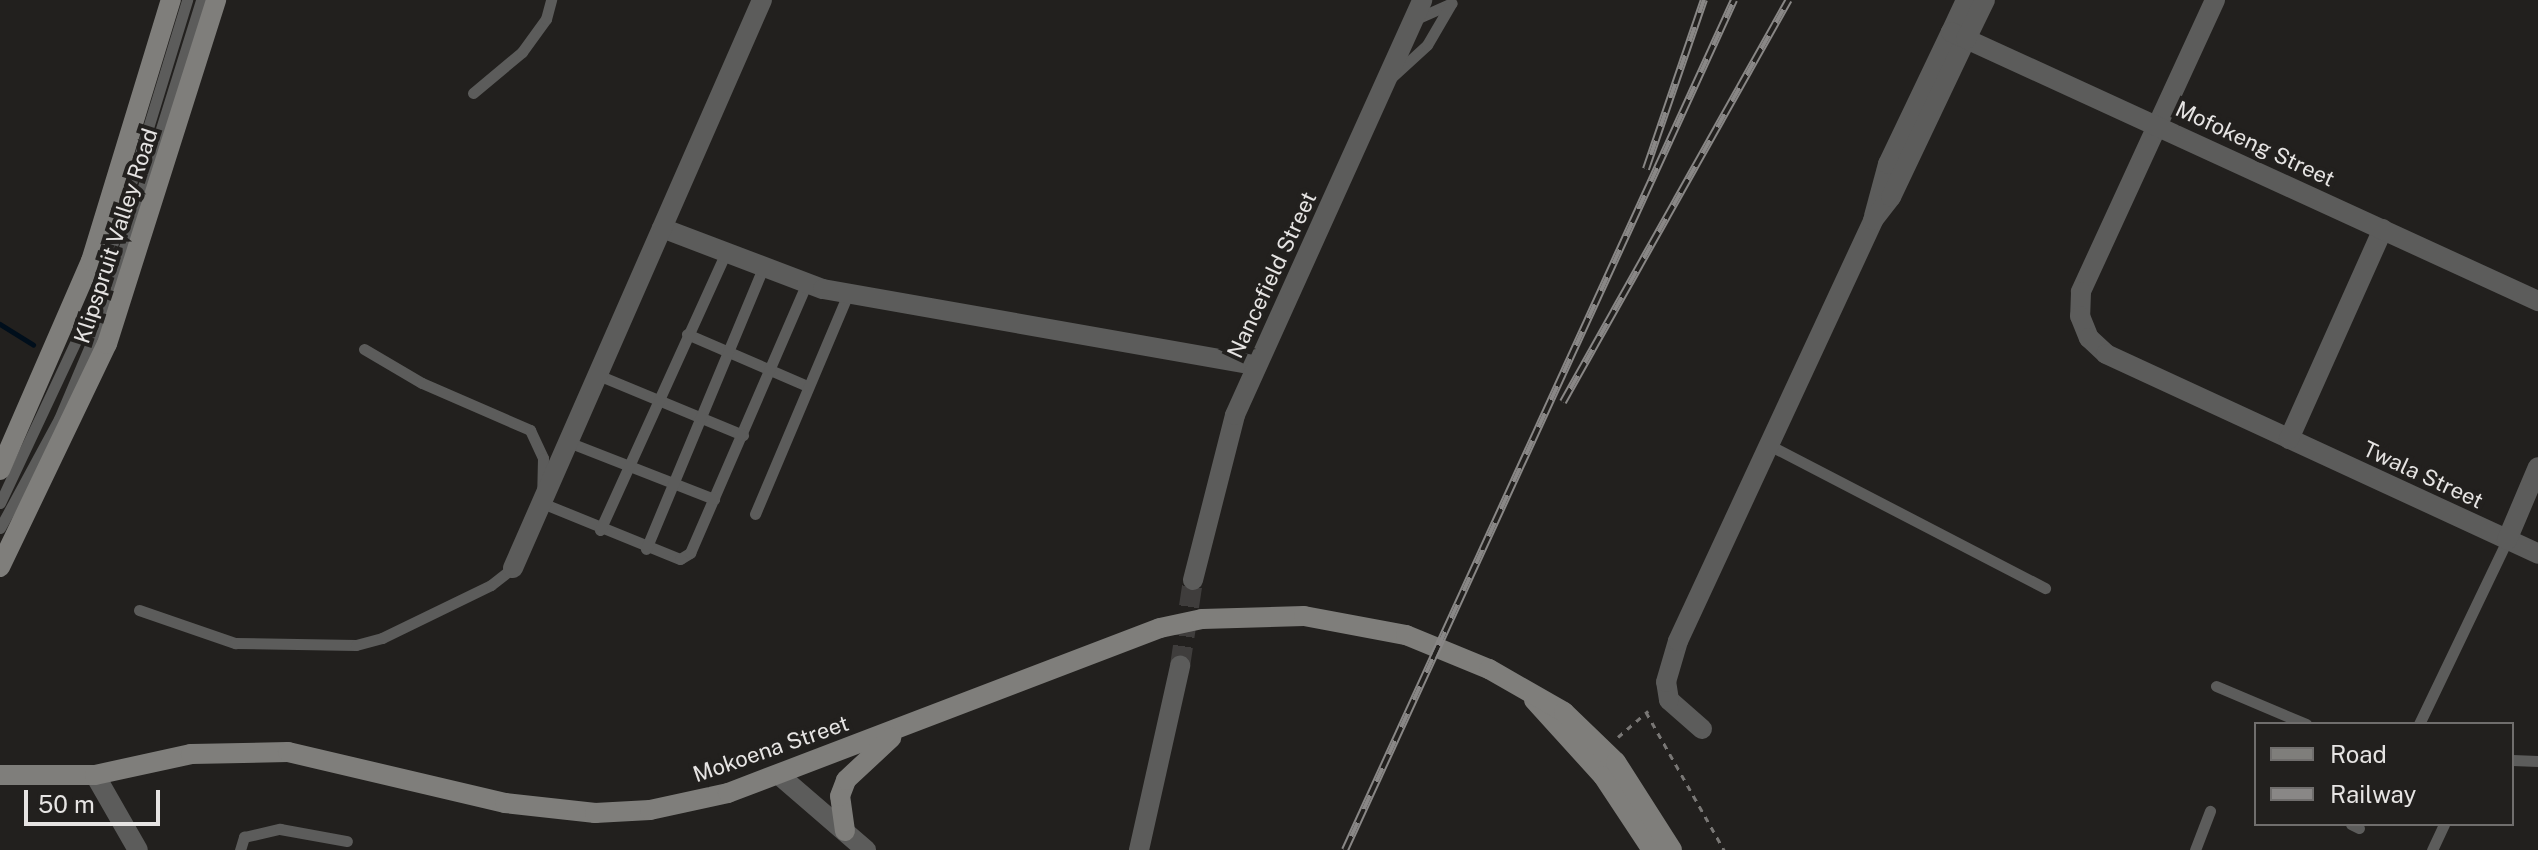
<!DOCTYPE html>
<style>
body{margin:0}
#map{position:relative;width:2538px;height:850px;overflow:hidden;background:#22201e;font-family:"Public Sans",sans-serif}
div>[style]{position:absolute}
[style*='--x']{left:calc(var(--x)*1px);top:calc(var(--y)*1px);width:calc(var(--w)*1px);rotate:calc(var(--a)*1deg)}
.stream>*{height:5px;margin:-2.5px;padding:0 2.5px;transform-origin:2.5px;border-radius:2.5px;background:#000e1b}
.minor-tunnel>*{height:20px;margin-top:-10px;transform-origin:0;background:repeating-linear-gradient(90deg,#3f3d3c 0 20px,transparent 0 30px)}
.path>*{height:3px;margin-top:-1.5px;transform-origin:0;background:repeating-linear-gradient(90deg,#797775 0 6px,transparent 0 12px)}
.service>*{height:11px;margin:-5.5px;padding:0 5.5px;transform-origin:5.5px;border-radius:5.5px;background:#5c5c5b}
.minor>*{height:20px;margin:-10px;padding:0 10px;transform-origin:10px;border-radius:10px;background:#5c5c5b}
.tertiary>*{height:20px;margin:-10px;padding:0 10px;transform-origin:10px;border-radius:10px;background:#5c5c5b}
.secondary>*{height:20px;margin:-10px;padding:0 10px;transform-origin:10px;border-radius:10px;background:#7f7e7b}
.rail>*{height:8px;margin-top:-4px;transform-origin:0;background:repeating-linear-gradient(90deg,#22201e 0 15px,#898786 0 30px);box-sizing:border-box;border-block:2px solid #898786}
span{translate:-50% -50%;white-space:nowrap;text-align:center;line-height:1.15;-webkit-text-stroke:8px #22201e;paint-order:stroke}
.street-label{font-size:22px;color:#e6e4e3}
.legend{position:absolute;left:2254px;top:722px;width:260px;height:104px;box-sizing:border-box;background:#22201e;border:2px solid #706e6d;margin:0;padding:10px 14px;list-style:none;font-size:24px;color:#e6e4e3}
.legend li{display:flex;align-items:center;gap:16px;height:40px}
.legend b{width:40px;border:2px solid #706e6d}
.scale{position:absolute;left:24px;top:790px;width:136px;height:36px;box-sizing:border-box;border:4px solid #e6e4e3;border-top:0;padding-left:10px;font-size:24px;line-height:28px;white-space:nowrap;color:#e6e4e3;-webkit-text-stroke:6px #22201e;paint-order:stroke}
</style>
<div id="map">
<div class="stream">
<i style="--x:0;--y:324;--w:39;--a:32"></i>
</div>
<div class="minor-tunnel">
<i style="--x:1180;--y:666;--w:87;--a:-81.4"></i>
</div>
<div class="path">
<i style="--x:1646;--y:712;--w:159;--a:60.5"></i>
<i style="--x:1618;--y:737;--w:40;--a:-41"></i>
</div>
<div class="service">
<i style="--x:1416;--y:19;--w:39;--a:-24"></i>
<i style="--x:1392;--y:77;--w:47;--a:-42.4"></i>
<i style="--x:1427;--y:45;--w:48;--a:-59.7"></i>
<i style="--x:473;--y:93;--w:64;--a:-39.9"></i>
<i style="--x:522;--y:52;--w:41;--a:-54"></i>
<i style="--x:546;--y:19;--w:20;--a:-75"></i>
<i style="--x:687;--y:334;--w:131;--a:23.4"></i>
<i style="--x:364;--y:349;--w:67;--a:30.4"></i>
<i style="--x:422;--y:383;--w:118;--a:23.5"></i>
<i style="--x:530;--y:430;--w:31;--a:65"></i>
<i style="--x:543;--y:458;--w:45;--a:91.3"></i>
<i style="--x:542;--y:503;--w:149;--a:22.1"></i>
<i style="--x:680;--y:559;--w:12;--a:-31"></i>
<i style="--x:690;--y:553;--w:294;--a:-66.6"></i>
<i style="--x:598;--y:375;--w:157;--a:22.5"></i>
<i style="--x:568;--y:442;--w:157;--a:21.3"></i>
<i style="--x:1769;--y:445;--w:311;--a:27.4"></i>
<i style="--x:0;--y:503;--w:226;--a:-64.9"></i>
<i style="--x:96;--y:298;--w:312;--a:-73"></i>
<i style="--x:755;--y:514;--w:239;--a:-67.1"></i>
<i style="--x:0;--y:528;--w:124;--a:-61.6"></i>
<i style="--x:59;--y:419;--w:113;--a:-67.1"></i>
<i style="--x:103;--y:315;--w:330;--a:-72.7"></i>
<i style="--x:600;--y:530;--w:305;--a:-65.6"></i>
<i style="--x:646;--y:549;--w:308;--a:-67.4"></i>
<i style="--x:139;--y:610;--w:102;--a:19"></i>
<i style="--x:235;--y:643;--w:121;--a:0.9"></i>
<i style="--x:356;--y:645;--w:27;--a:-15"></i>
<i style="--x:382;--y:638;--w:121;--a:-25.9"></i>
<i style="--x:491;--y:585;--w:28;--a:-38"></i>
<i style="--x:2216;--y:686;--w:98;--a:22.9"></i>
<i style="--x:2419;--y:724;--w:204;--a:-64.4"></i>
<i style="--x:2512;--y:760;--w:26;--a:2"></i>
<i style="--x:2351;--y:824;--w:9;--a:27"></i>
<i style="--x:240;--y:850;--w:14;--a:-73"></i>
<i style="--x:244;--y:837;--w:37;--a:-13"></i>
<i style="--x:280;--y:829;--w:68;--a:10.2"></i>
<i style="--x:2195;--y:850;--w:42;--a:-69"></i>
<i style="--x:2432;--y:850;--w:29;--a:-65"></i>
</div>
<div class="minor">
<i style="--x:2215;--y:0;--w:321;--a:114.7"></i>
<i style="--x:2081;--y:292;--w:24;--a:92"></i>
<i style="--x:2080;--y:316;--w:24;--a:68"></i>
<i style="--x:2089;--y:338;--w:23;--a:43"></i>
<i style="--x:2106;--y:354;--w:476;--a:24.8"></i>
<i style="--x:1874;--y:216;--w:54;--a:-74.9"></i>
<i style="--x:1888;--y:164;--w:146;--a:-64.5"></i>
<i style="--x:662;--y:228;--w:172;--a:20.8"></i>
<i style="--x:823;--y:289;--w:439;--a:10"></i>
<i style="--x:2289;--y:439;--w:230;--a:-65.9"></i>
<i style="--x:2507;--y:540;--w:79;--a:-67"></i>
<i style="--x:513;--y:568;--w:620;--a:-66.33"></i>
<i style="--x:1193;--y:580;--w:170;--a:-75.7"></i>
<i style="--x:1235;--y:415;--w:455;--a:-65.7"></i>
<i style="--x:1702;--y:729;--w:44;--a:-138.7"></i>
<i style="--x:1669;--y:700;--w:18;--a:-99"></i>
<i style="--x:1666;--y:682;--w:43;--a:-73.7"></i>
<i style="--x:1678;--y:641;--w:464;--a:-65.1"></i>
<i style="--x:1873;--y:220;--w:29;--a:-52"></i>
<i style="--x:1891;--y:197;--w:175;--a:-64.6"></i>
<i style="--x:95;--y:775;--w:86;--a:60.2"></i>
<i style="--x:779;--y:775;--w:115;--a:40.8"></i>
<i style="--x:1139;--y:850;--w:189;--a:-77.4"></i>
</div>
<div class="tertiary">
<i style="--x:1966;--y:0;--w:35;--a:115"></i>
<i style="--x:1951;--y:32;--w:646;--a:24.62"></i>
<i style="--x:1966;--y:39;--w:43;--a:-64"></i>
</div>
<div class="secondary">
<i style="--x:0;--y:470;--w:228;--a:-66.5"></i>
<i style="--x:91;--y:261;--w:273;--a:-73"></i>
<i style="--x:0;--y:567;--w:247;--a:-64.4"></i>
<i style="--x:107;--y:344;--w:361;--a:-72.4"></i>
<i style="--x:1534;--y:700;--w:103;--a:47.8"></i>
<i style="--x:1603;--y:776;--w:89;--a:56.5"></i>
<i style="--x:0;--y:775;--w:95;--a:0"></i>
<i style="--x:95;--y:775;--w:98;--a:-12.3"></i>
<i style="--x:191;--y:754;--w:97;--a:-1.2"></i>
<i style="--x:288;--y:752;--w:223;--a:13.2"></i>
<i style="--x:505;--y:803;--w:91;--a:6.3"></i>
<i style="--x:595;--y:813;--w:55;--a:-3.1"></i>
<i style="--x:650;--y:810;--w:80;--a:-12.3"></i>
<i style="--x:728;--y:793;--w:462;--a:-20.9"></i>
<i style="--x:1160;--y:628;--w:43;--a:-12.1"></i>
<i style="--x:1202;--y:619;--w:102;--a:-1.7"></i>
<i style="--x:1304;--y:616;--w:104;--a:10.6"></i>
<i style="--x:1406;--y:635;--w:90;--a:22.3"></i>
<i style="--x:1489;--y:669;--w:86;--a:29.8"></i>
<i style="--x:1564;--y:712;--w:72;--a:43.9"></i>
<i style="--x:1616;--y:762;--w:104;--a:57.5"></i>
<i style="--x:845;--y:831;--w:35;--a:-98"></i>
<i style="--x:840;--y:796;--w:17;--a:-69"></i>
<i style="--x:846;--y:780;--w:62;--a:-43"></i>
</div>
<div class="rail">
<i style="--x:1646;--y:169;--w:179;--a:-71.1"></i>
<i style="--x:1563;--y:402;--w:461;--a:-60.7"></i>
<i style="--x:1345;--y:850;--w:935;--a:-65.41"></i>
</div>
<div class="street-label">
<span style="left:2255px;top:144px;rotate:25deg">Mofokeng Street</span>
<span style="left:116px;top:236px;rotate:-72deg">Klipspruit Valley Road</span>
<span style="left:1272px;top:275px;rotate:-65deg">Nancefield Street</span>
<span style="left:2423px;top:475px;rotate:25deg">Twala Street</span>
<span style="left:771px;top:749px;rotate:-19deg">Mokoena Street</span>
</div>
<ul class="legend">
<li><b style="height:10px;background:#7f7e7b"></b>Road</li>
<li><b style="height:10px;background:#898786"></b>Railway</li>
</ul>
<div class="scale">50 m</div>
</div>
